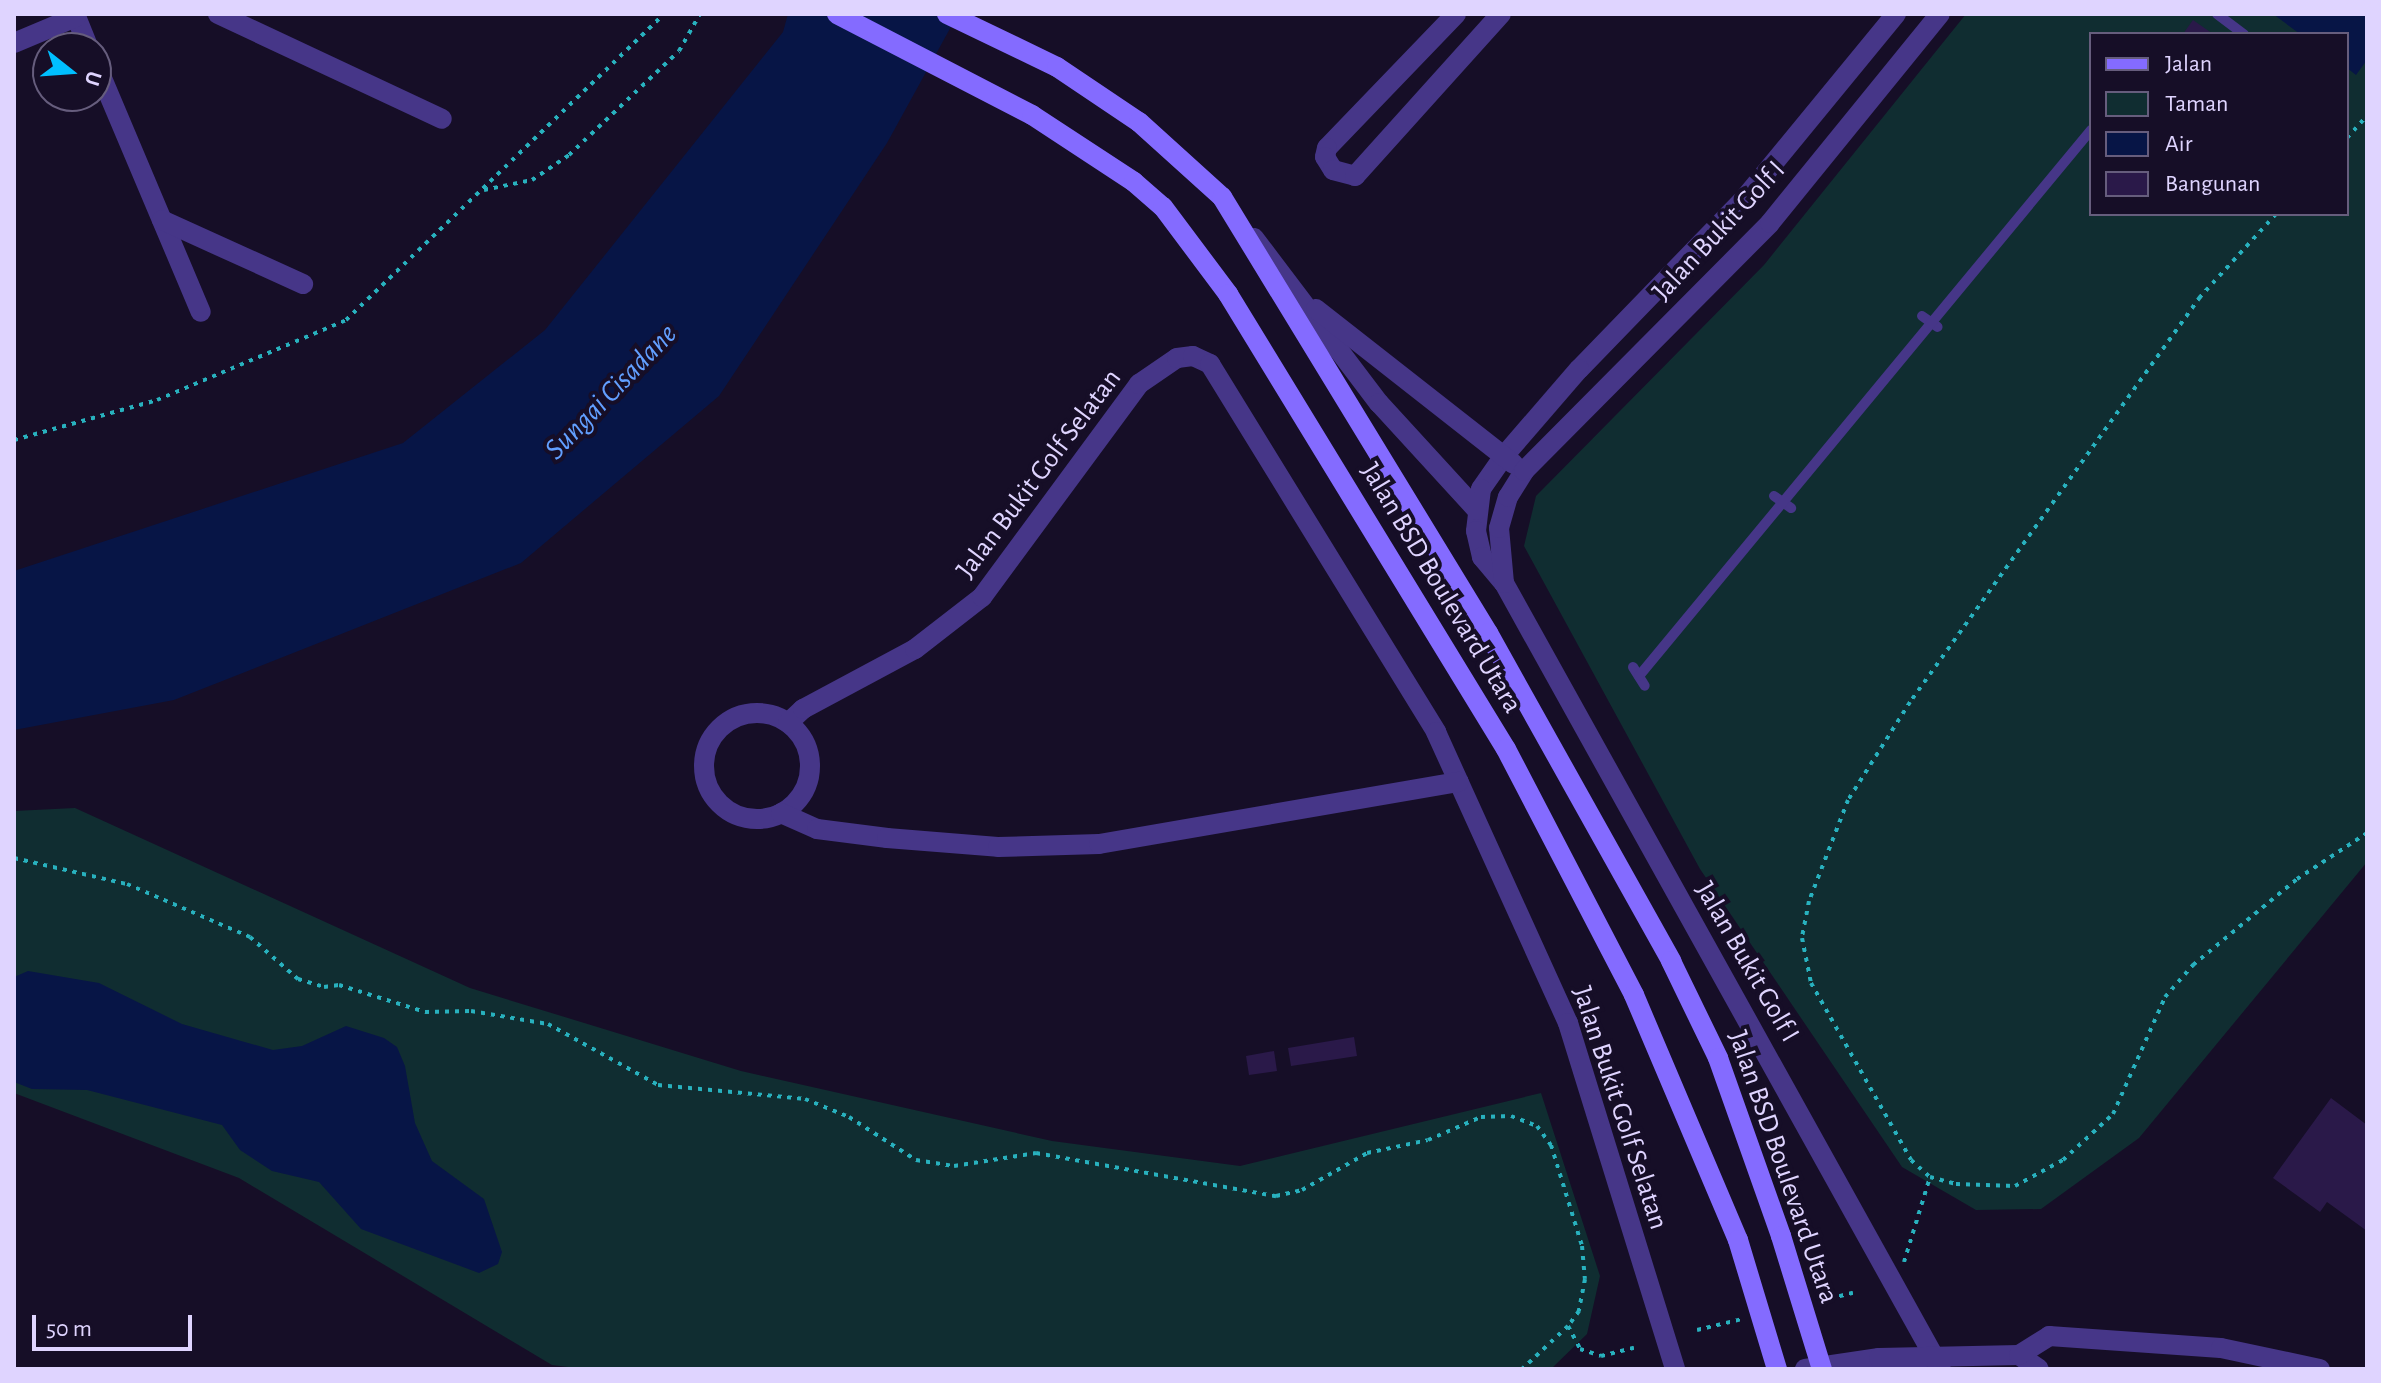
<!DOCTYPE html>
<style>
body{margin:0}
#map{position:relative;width:2381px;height:1383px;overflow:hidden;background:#160e27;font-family:"Alegreya Sans",sans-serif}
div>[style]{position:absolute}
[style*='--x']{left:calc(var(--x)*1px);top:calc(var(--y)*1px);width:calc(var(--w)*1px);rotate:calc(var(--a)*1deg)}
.green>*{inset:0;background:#102d31}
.water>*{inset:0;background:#071546}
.building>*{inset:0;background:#2a1949}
.path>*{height:4px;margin-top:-2px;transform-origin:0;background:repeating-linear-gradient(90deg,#28b1be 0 4px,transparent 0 10px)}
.lane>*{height:10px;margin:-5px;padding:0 5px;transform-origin:5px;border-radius:5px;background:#463688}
.street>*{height:20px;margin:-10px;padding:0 10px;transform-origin:10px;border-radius:10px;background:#463688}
.street>.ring{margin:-10px;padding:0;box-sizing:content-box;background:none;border:20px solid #463688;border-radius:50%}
.secondary>*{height:20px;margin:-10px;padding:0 10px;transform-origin:10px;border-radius:10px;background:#846bff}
.secondary-bridge>*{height:20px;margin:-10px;padding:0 10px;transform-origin:10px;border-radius:10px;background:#846bff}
span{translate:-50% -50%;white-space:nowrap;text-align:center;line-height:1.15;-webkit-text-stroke:8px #160e27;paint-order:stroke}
.street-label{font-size:28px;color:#dfd4ff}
.water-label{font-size:30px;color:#629fff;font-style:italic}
.frame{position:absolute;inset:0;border:16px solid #dfd4ff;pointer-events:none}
.legend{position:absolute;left:2089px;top:32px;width:260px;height:184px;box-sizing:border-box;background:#160e27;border:2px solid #665d7d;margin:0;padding:10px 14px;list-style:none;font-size:24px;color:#dfd4ff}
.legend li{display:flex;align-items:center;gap:16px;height:40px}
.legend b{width:40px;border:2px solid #665d7d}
.north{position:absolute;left:32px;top:32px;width:80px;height:80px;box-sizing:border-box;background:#160e27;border:2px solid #665d7d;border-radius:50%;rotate:107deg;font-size:22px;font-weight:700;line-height:32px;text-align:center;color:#dfd4ff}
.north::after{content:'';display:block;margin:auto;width:28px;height:36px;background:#00bfff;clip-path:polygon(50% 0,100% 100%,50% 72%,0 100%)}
.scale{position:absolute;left:32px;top:1315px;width:160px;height:36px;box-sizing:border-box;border:4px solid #dfd4ff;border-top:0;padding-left:10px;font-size:24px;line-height:28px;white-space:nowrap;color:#dfd4ff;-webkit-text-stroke:6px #160e27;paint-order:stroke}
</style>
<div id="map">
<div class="green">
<i style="clip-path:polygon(evenodd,1966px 14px,2367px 14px,2367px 862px,2139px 1138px,2041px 1209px,1976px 1210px,1902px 1167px,1700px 869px,1524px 546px,1536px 496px,1764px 265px,1966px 14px,2091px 34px,2347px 34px,2347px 214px,2091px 214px,2091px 34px)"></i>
<i style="clip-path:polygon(75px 808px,470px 988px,741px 1071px,1052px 1141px,1240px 1166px,1541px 1093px,1600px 1276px,1587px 1334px,1551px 1369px,584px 1369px,552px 1365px,239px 1178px,14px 1093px,14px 811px)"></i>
</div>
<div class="water">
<i style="clip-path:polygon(788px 14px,958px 14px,887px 143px,719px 396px,521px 563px,174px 700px,14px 730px,14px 571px,403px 443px,545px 330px,783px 32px)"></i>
<i style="clip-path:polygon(2273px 14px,2367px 14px,2367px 60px,2356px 75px,2347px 68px,2347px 34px,2300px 34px)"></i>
<i style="clip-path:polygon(28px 971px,99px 983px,182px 1024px,273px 1050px,302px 1046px,346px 1026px,384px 1038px,397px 1047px,405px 1066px,415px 1123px,432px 1161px,484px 1199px,502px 1252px,498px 1264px,479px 1273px,361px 1229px,319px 1182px,272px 1171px,240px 1150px,222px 1125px,87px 1090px,32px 1089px,14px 1082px,14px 977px)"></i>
</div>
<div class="building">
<i style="clip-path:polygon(2193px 20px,2213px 34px,2183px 34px)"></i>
<i style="clip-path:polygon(1354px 1037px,1357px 1056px,1291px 1066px,1288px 1048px)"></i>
<i style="clip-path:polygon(1274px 1051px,1277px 1071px,1249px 1075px,1246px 1056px)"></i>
<i style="clip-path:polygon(2331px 1098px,2367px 1125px,2367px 1231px,2327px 1202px,2320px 1212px,2273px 1178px)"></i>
</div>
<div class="path">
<i style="--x:2347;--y:138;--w:30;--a:-48"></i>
<i style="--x:484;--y:190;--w:49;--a:-11.8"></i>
<i style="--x:532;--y:180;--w:45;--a:-34"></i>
<i style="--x:569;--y:155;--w:151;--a:-43.4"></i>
<i style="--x:679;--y:51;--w:43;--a:-60.4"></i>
<i style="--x:2276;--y:214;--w:113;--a:132.5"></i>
<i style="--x:2200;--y:297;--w:498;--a:125.6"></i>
<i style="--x:1910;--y:702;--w:116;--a:122.3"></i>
<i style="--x:1848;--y:800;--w:108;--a:111.1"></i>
<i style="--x:1809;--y:901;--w:38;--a:101"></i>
<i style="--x:1802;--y:938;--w:46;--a:78.7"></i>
<i style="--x:1811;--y:983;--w:203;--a:60.5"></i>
<i style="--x:1911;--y:1160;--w:25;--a:42"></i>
<i style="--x:1930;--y:1177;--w:27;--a:15"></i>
<i style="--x:1956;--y:1184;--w:59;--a:1.9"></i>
<i style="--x:2015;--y:1186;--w:55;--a:-28.4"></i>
<i style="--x:2063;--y:1160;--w:68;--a:-42.6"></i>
<i style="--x:2113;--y:1114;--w:128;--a:-66"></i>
<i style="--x:2165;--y:997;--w:43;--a:-48.8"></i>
<i style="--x:2193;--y:965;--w:135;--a:-39.6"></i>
<i style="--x:2297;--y:879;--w:84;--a:-33.3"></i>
<i style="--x:14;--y:440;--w:148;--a:-15.6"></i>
<i style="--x:157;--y:400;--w:205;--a:-22.9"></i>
<i style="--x:346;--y:320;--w:441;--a:-43.9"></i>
<i style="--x:14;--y:858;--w:116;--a:13"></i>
<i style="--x:127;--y:884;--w:134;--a:23.3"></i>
<i style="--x:250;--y:937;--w:64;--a:41.2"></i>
<i style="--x:298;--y:979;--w:27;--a:17"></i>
<i style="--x:324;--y:987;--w:15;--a:-8"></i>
<i style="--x:339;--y:985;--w:90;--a:17.4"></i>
<i style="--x:425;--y:1012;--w:46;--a:-1.2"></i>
<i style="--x:471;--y:1011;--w:78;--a:9.6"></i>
<i style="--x:548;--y:1024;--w:126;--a:29"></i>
<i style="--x:658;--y:1085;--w:148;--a:5.4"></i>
<i style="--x:805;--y:1099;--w:48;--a:22.2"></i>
<i style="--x:849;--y:1117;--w:80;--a:32.7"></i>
<i style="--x:916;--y:1160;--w:38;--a:9"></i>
<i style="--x:954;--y:1166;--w:83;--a:-9"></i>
<i style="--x:1036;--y:1153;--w:244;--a:10.2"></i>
<i style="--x:1276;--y:1196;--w:27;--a:-13"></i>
<i style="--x:1302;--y:1190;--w:75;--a:-29.6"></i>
<i style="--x:1367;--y:1153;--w:62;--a:-12"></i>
<i style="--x:1428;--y:1140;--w:58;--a:-23.5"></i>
<i style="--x:1481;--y:1117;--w:30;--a:-2"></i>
<i style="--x:1511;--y:1116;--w:28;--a:21"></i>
<i style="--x:1537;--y:1126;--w:24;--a:54"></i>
<i style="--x:1551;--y:1145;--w:106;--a:72.9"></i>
<i style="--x:1582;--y:1246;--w:33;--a:85"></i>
<i style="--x:1585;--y:1279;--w:33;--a:101"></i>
<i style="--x:1579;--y:1311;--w:19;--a:126"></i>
<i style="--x:1568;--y:1326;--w:63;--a:136.9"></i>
<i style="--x:1904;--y:1262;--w:89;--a:-73"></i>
<i style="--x:1820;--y:1301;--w:34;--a:-14"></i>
<i style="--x:1568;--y:1326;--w:26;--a:62"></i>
<i style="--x:1580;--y:1349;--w:22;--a:18"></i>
<i style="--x:1601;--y:1356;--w:34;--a:-14"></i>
<i style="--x:1697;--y:1330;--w:46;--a:-13.7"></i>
</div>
<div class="lane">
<i style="--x:2217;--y:14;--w:34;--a:37"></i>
<i style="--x:1922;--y:316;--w:19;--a:35"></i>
<i style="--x:1774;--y:496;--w:21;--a:35"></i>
<i style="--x:1633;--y:667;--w:22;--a:58"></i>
<i style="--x:1639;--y:676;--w:709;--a:-50.38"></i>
</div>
<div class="street">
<i style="--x:75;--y:14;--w:37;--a:68"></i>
<i style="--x:218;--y:14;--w:247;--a:25.1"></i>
<i style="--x:1456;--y:14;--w:186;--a:133.9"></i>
<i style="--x:1327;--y:148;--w:9;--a:103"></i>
<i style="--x:1325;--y:157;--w:15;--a:58"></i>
<i style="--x:1333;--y:170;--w:23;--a:15"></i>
<i style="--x:1355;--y:176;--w:218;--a:-48"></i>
<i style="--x:1896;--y:14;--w:239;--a:129.4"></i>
<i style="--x:1744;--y:199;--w:237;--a:134.1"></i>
<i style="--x:1579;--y:369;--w:115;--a:130.8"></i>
<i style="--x:1504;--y:456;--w:40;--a:124.9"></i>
<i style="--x:1481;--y:489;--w:42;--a:96.8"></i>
<i style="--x:1476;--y:531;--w:27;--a:77"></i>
<i style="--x:1482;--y:557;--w:34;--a:50"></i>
<i style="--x:1504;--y:583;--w:899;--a:60.93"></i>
<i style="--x:14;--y:43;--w:67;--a:-22.8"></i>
<i style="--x:96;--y:64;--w:269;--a:67.1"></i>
<i style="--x:162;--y:220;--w:155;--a:24.4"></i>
<i style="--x:1254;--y:238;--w:207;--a:52.9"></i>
<i style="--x:1379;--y:403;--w:145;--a:47.5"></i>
<i style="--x:1316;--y:309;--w:251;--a:38.1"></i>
<i style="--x:1504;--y:583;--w:55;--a:-95.2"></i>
<i style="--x:1499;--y:528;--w:32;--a:-74"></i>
<i style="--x:1508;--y:497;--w:31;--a:-58"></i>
<i style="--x:1524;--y:471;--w:349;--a:-45.2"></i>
<i style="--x:1770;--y:223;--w:269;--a:-50.9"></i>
<i class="ring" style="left:704px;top:713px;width:86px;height:86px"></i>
<i style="--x:788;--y:723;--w:21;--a:-43"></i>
<i style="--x:803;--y:709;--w:127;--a:-28.2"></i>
<i style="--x:915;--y:649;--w:85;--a:-37.8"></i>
<i style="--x:982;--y:597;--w:265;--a:-53.6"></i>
<i style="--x:1139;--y:384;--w:46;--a:-34.4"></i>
<i style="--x:1177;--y:358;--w:16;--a:-7"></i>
<i style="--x:1193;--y:356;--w:19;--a:25"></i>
<i style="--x:1210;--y:364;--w:432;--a:58.4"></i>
<i style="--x:1436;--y:732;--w:320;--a:65.6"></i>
<i style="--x:1568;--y:1023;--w:362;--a:72.8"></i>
<i style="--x:781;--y:813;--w:39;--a:24"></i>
<i style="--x:817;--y:829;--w:71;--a:7.3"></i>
<i style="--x:887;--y:838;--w:111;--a:4.6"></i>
<i style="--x:998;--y:847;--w:101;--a:-1.7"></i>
<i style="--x:1099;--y:844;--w:365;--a:-9.8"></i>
<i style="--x:2019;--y:1355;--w:24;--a:35"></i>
<i style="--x:1805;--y:1369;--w:75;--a:-8.5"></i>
<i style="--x:1879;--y:1358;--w:140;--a:-1.2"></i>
<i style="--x:2019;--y:1355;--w:36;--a:-32"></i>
<i style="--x:2049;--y:1336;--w:172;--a:4"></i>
<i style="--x:2221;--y:1348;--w:101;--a:12"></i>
</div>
<div class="secondary">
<i style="--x:837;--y:14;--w:220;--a:27.4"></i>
<i style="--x:1032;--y:115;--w:122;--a:33.3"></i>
<i style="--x:1134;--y:182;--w:38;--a:41"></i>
<i style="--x:1163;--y:207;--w:109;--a:53.2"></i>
<i style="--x:1228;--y:294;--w:533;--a:58.58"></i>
<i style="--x:1506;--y:749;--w:277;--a:62.5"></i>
<i style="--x:1634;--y:995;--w:266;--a:67"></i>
<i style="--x:947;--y:14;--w:122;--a:25.7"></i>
<i style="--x:1057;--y:67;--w:99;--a:33.9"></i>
<i style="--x:1139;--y:122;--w:112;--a:42.1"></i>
<i style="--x:1222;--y:197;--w:511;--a:58.61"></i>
<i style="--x:1488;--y:633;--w:376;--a:60.8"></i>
<i style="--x:1671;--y:961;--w:108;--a:64.1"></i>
<i style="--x:1718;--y:1058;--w:189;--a:70.5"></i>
</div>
<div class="secondary-bridge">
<i style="--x:1781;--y:1236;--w:139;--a:72.9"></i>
<i style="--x:1738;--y:1240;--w:135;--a:73.2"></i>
</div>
<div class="street-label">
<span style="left:1719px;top:231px;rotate:-47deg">Jalan Bukit Golf I</span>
<span style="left:1039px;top:474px;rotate:-53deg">Jalan Bukit Golf Selatan</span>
<span style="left:1441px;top:588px;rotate:59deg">Jalan BSD Boulevard Utara</span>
<span style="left:1747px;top:962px;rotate:60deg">Jalan Bukit Golf I</span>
<span style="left:1620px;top:1108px;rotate:72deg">Jalan Bukit Golf Selatan</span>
<span style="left:1783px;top:1167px;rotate:71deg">Jalan BSD Boulevard Utara</span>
</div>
<div class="water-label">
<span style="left:611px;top:392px;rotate:-46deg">Sungai Cisadane</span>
</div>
<div class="frame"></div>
<ul class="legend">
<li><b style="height:10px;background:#846bff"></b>Jalan</li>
<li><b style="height:22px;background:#102d31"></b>Taman</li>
<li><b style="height:22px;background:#071546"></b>Air</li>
<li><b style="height:22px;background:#2a1949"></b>Bangunan</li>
</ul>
<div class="north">U</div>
<div class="scale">50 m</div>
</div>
